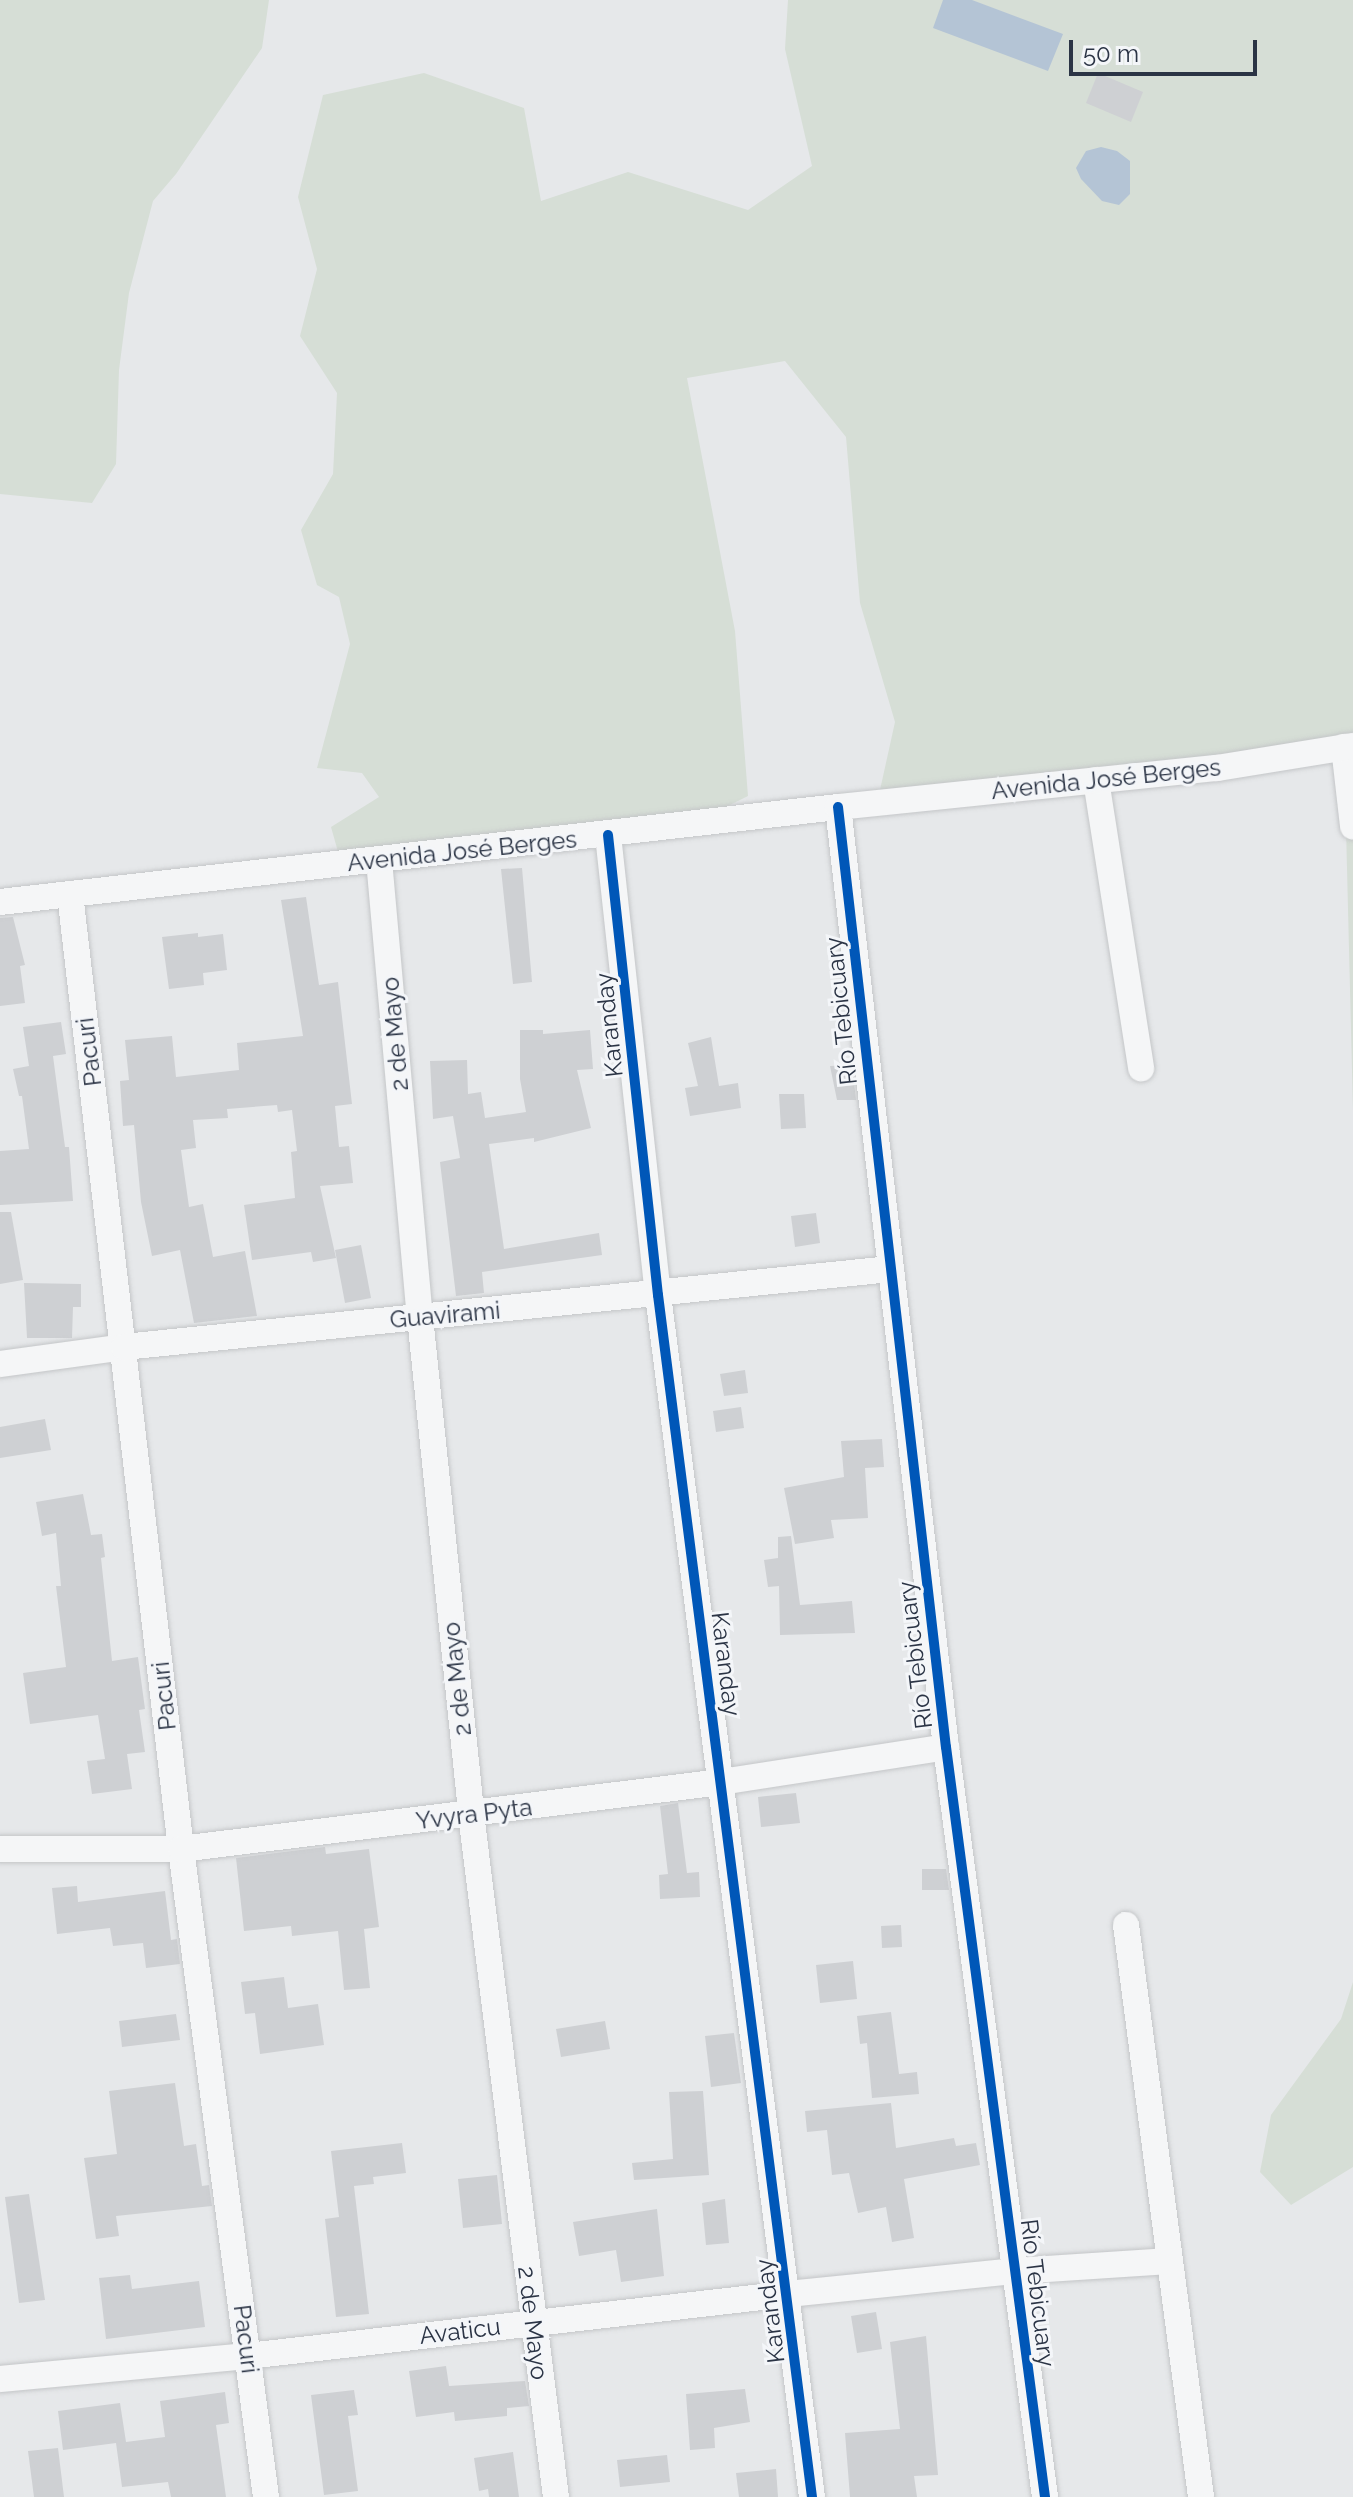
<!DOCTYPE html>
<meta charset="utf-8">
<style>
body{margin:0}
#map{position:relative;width:1353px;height:2497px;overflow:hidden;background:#e6e8ea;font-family:Raleway,sans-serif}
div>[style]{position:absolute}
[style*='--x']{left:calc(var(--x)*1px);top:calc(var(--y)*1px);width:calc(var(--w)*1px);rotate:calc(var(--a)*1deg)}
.green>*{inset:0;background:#d6ded6}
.water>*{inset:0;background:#b4c4d5}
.building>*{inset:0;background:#ced0d3}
.roads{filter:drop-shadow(0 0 2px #c4c6c8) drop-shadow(0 0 2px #c4c6c8)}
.minor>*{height:26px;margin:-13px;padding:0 13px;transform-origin:13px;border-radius:13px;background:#f5f6f7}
.cycleway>*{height:10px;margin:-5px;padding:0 5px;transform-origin:5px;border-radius:5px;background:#0057b8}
span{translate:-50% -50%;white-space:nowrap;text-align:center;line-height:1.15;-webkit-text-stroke:6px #f4f6f9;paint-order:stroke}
.street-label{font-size:24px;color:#2b3445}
.scale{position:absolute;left:1069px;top:40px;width:188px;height:36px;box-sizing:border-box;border:4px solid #2b3445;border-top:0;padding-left:10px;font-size:24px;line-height:28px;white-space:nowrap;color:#2b3445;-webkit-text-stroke:6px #f4f6f9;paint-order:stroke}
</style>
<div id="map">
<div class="green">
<i style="clip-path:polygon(0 0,269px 0,262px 48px,176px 174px,153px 201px,129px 293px,119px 370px,116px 464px,92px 503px,0 494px)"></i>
<i style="clip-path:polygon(788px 0,1353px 0,1353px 1111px,1344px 747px,1337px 742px,880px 790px,895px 722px,860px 603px,846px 437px,785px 361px,687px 378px,735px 631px,748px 796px,722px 809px,342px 866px,331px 827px,379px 797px,362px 773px,317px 768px,350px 644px,339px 597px,317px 585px,301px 530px,333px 474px,337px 393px,300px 336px,317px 269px,298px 197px,323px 95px,424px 73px,524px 108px,541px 201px,628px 172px,748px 210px,812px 166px,785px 49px)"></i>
<i style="clip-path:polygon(1353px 1982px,1353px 2167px,1291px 2205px,1260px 2172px,1271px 2115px,1341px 2019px)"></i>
</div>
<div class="water">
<i style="clip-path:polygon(943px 0,972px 0,1063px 34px,1048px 71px,933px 28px)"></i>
<i style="clip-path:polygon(1101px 147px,1117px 151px,1130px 161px,1130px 194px,1119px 205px,1102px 201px,1081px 179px,1076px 168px,1086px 151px)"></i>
</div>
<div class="building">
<i style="clip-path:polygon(1098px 73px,1143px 92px,1131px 122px,1086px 103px)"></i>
<i style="clip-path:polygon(522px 868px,532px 982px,513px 984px,501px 869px)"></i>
<i style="clip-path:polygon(306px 897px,319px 985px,338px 982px,352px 1104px,335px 1106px,339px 1147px,349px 1146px,353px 1183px,320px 1186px,336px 1258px,313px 1262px,311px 1252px,252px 1260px,244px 1205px,295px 1198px,291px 1152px,297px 1151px,292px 1110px,278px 1112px,277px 1105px,227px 1109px,228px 1118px,193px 1120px,196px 1148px,181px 1150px,189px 1207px,203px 1204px,213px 1257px,245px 1251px,257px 1316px,194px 1323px,180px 1250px,152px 1256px,141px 1202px,134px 1125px,123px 1126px,120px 1081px,129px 1080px,125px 1040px,172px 1036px,176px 1077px,239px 1070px,237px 1043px,303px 1036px,281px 900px)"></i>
<i style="clip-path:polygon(13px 917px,25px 965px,20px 966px,25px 1003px,0 1006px,0 918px)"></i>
<i style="clip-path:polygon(198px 933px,198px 937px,223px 934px,227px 970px,203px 973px,204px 985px,169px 989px,162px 937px)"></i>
<i style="clip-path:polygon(61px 1022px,66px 1054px,53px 1056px,65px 1147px,69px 1147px,73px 1201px,0 1205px,0 1151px,29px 1149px,22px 1096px,19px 1096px,13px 1069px,29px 1066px,23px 1027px)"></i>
<i style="clip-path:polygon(520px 1030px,543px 1030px,543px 1034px,590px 1030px,593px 1069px,577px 1070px,591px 1128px,534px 1142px,534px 1138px,489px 1144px,504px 1249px,599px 1233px,602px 1255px,482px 1272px,484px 1293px,456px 1296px,440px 1162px,460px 1158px,453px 1116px,433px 1119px,430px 1061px,467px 1060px,468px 1094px,481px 1092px,485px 1118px,526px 1112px,520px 1079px)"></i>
<i style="clip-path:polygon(711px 1037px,719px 1086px,738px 1083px,741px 1108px,690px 1116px,685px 1088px,698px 1086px,688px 1043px)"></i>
<i style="clip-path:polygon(852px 1065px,856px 1100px,837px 1100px,830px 1066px)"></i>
<i style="clip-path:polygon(779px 1094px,804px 1094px,806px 1128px,781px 1129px)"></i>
<i style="clip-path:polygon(0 1212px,11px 1212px,23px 1280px,0 1284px)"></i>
<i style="clip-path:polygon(816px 1213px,820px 1243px,795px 1247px,791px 1216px)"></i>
<i style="clip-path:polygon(361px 1245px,371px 1298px,345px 1303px,335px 1250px)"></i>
<i style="clip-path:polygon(24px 1283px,81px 1284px,81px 1307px,73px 1307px,72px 1338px,27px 1338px)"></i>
<i style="clip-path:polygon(745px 1370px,748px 1393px,724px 1396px,720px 1374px)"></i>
<i style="clip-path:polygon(741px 1407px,744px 1428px,716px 1432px,713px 1411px)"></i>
<i style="clip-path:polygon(45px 1419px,51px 1450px,0 1458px,0 1427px)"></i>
<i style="clip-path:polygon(882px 1439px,884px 1467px,865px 1468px,868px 1518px,831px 1520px,834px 1538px,795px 1544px,784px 1488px,844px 1477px,841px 1441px)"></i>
<i style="clip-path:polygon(83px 1494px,91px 1535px,102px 1534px,105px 1557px,101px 1558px,112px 1661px,138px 1657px,145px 1709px,139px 1710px,145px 1752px,127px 1754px,132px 1789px,92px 1794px,87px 1761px,105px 1759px,98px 1715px,30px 1724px,23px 1673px,66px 1667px,56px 1586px,61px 1586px,56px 1533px,42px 1536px,36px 1502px)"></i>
<i style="clip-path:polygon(791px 1536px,800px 1605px,852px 1601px,855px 1633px,780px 1635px,779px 1586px,768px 1587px,764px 1560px,778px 1558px,778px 1537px)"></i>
<i style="clip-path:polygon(796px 1793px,800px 1823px,761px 1827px,758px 1797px)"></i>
<i style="clip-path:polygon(678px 1803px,687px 1873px,699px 1872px,700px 1897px,660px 1899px,659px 1875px,668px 1874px,660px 1806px)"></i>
<i style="clip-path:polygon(325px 1847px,326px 1854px,369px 1849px,379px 1927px,364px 1929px,370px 1988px,344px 1990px,338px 1931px,292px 1936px,291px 1926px,244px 1931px,236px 1858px)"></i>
<i style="clip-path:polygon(922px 1869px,946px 1869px,949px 1890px,922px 1890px)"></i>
<i style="clip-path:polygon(77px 1886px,78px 1902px,165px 1891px,171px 1940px,177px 1939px,180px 1964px,146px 1968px,143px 1943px,113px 1946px,110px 1928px,57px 1934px,52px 1888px)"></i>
<i style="clip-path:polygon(901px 1925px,902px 1947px,882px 1948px,881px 1926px)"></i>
<i style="clip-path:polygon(853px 1961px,857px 1999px,820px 2003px,816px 1965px)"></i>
<i style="clip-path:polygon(284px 1977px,288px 2008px,318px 2004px,324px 2045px,260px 2054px,255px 2013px,245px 2014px,241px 1982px)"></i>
<i style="clip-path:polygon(891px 2012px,899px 2074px,917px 2072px,919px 2094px,872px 2098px,867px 2043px,860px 2044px,857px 2016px)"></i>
<i style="clip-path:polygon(176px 2014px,180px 2040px,122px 2047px,119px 2021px)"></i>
<i style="clip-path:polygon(605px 2021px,610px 2049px,561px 2057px,556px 2029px)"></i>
<i style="clip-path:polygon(734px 2033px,741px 2083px,711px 2087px,705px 2036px)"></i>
<i style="clip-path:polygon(175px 2083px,184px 2146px,196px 2144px,202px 2186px,209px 2185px,212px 2206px,116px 2216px,119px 2236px,96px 2239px,84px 2158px,117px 2154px,109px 2091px)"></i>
<i style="clip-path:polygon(703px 2091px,709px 2175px,634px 2180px,632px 2163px,673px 2159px,669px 2092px)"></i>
<i style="clip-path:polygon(891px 2103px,896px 2148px,954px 2138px,956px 2146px,976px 2143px,980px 2165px,904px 2179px,914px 2238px,892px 2242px,886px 2207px,858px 2213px,849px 2173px,832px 2175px,827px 2130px,807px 2132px,805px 2111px)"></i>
<i style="clip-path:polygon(402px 2143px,406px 2173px,373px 2177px,374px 2184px,354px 2186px,369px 2314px,336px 2317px,325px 2219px,339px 2217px,331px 2151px)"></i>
<i style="clip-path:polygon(497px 2175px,502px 2224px,463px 2228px,458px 2179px)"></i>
<i style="clip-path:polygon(29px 2194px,45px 2300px,19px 2303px,5px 2197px)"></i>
<i style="clip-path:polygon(725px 2199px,729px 2243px,706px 2245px,702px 2203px)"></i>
<i style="clip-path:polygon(657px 2209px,664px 2276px,621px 2282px,616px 2250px,579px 2256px,573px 2222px)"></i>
<i style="clip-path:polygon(130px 2275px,132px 2289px,199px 2281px,205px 2327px,106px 2339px,99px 2278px)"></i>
<i style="clip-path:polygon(876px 2312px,882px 2349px,857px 2353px,851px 2316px)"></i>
<i style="clip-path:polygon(926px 2336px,938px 2475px,914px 2476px,917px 2497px,850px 2497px,845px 2433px,900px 2429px,890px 2342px)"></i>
<i style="clip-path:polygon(446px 2366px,449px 2386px,525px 2381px,529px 2406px,507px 2408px,507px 2416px,455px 2421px,454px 2412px,416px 2417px,409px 2371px)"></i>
<i style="clip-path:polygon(745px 2389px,750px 2422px,714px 2428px,715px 2448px,690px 2450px,686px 2394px)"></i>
<i style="clip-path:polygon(354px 2390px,358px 2415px,348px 2416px,358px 2491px,324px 2495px,311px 2395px)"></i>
<i style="clip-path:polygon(225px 2392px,229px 2423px,216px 2425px,226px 2497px,171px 2497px,168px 2482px,122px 2487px,116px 2443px,63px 2450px,58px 2411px,120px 2403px,126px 2442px,165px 2437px,160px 2401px)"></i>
<i style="clip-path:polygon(58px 2448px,64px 2497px,34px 2497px,28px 2451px)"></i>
<i style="clip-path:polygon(513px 2452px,519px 2497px,489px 2497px,488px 2489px,479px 2491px,474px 2458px)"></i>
<i style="clip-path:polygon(667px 2455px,670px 2482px,620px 2487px,617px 2460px)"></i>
<i style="clip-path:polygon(776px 2469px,778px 2497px,739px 2497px,736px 2473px)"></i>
</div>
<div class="roads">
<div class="minor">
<i style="--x:1344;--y:747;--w:80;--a:83.5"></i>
<i style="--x:1096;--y:780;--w:292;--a:81.1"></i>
<i style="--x:838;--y:807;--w:946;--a:83.45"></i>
<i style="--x:946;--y:1747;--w:757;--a:82.48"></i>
<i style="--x:608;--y:835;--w:463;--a:83.8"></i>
<i style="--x:658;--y:1295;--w:1212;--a:82.7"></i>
<i style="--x:379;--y:860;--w:459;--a:84.9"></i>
<i style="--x:420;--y:1317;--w:500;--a:84.1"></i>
<i style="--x:471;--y:1814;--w:688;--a:82.91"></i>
<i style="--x:70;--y:894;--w:961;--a:83.37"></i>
<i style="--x:181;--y:1849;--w:654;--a:82.53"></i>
<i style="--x:0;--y:902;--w:843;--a:-6.47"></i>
<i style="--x:838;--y:807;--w:381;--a:-5.9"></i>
<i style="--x:1217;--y:768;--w:138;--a:-9.2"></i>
<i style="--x:0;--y:1364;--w:125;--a:-7.8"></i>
<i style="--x:124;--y:1347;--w:770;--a:-5.81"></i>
<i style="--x:0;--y:1849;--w:181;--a:0"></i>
<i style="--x:181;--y:1849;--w:544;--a:-7.07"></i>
<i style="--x:721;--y:1782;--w:228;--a:-8.8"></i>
<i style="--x:1126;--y:1925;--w:577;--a:82.53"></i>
<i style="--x:0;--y:2379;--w:249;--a:-5.3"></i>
<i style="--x:248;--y:2356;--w:544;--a:-6.55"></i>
<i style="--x:788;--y:2294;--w:229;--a:-5.8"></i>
<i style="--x:1016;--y:2271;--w:154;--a:-3.7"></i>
</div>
</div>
<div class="cycleway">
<i style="--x:838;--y:807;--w:946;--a:83.45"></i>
<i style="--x:946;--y:1747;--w:757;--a:82.48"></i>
<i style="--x:608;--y:835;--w:463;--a:83.8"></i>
<i style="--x:658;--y:1295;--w:1212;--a:82.7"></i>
</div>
<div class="street-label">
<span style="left:1106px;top:779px;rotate:-6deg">Avenida José Berges</span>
<span style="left:462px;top:851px;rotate:-6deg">Avenida José Berges</span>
<span style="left:841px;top:1011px;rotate:-96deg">Río Tebicuary</span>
<span style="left:609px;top:1025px;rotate:-96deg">Karanday</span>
<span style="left:395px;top:1034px;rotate:-95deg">2 de Mayo</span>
<span style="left:89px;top:1052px;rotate:-97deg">Pacuri</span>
<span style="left:445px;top:1315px;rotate:-5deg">Guavirami</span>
<span style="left:915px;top:1655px;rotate:-97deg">Río Tebicuary</span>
<span style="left:726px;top:1664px;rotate:83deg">Karanday</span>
<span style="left:457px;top:1679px;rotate:-96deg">2 de Mayo</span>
<span style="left:164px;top:1696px;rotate:-96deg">Pacuri</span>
<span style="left:474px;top:1814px;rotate:-7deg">Yvyra Pyta</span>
<span style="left:1038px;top:2293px;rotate:83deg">Río Tebicuary</span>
<span style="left:770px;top:2311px;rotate:-97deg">Karanday</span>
<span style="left:533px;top:2323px;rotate:83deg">2 de Mayo</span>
<span style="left:460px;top:2331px;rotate:-7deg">Avaticu</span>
<span style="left:246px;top:2339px;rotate:83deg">Pacuri</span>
</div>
<div class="scale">50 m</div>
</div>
